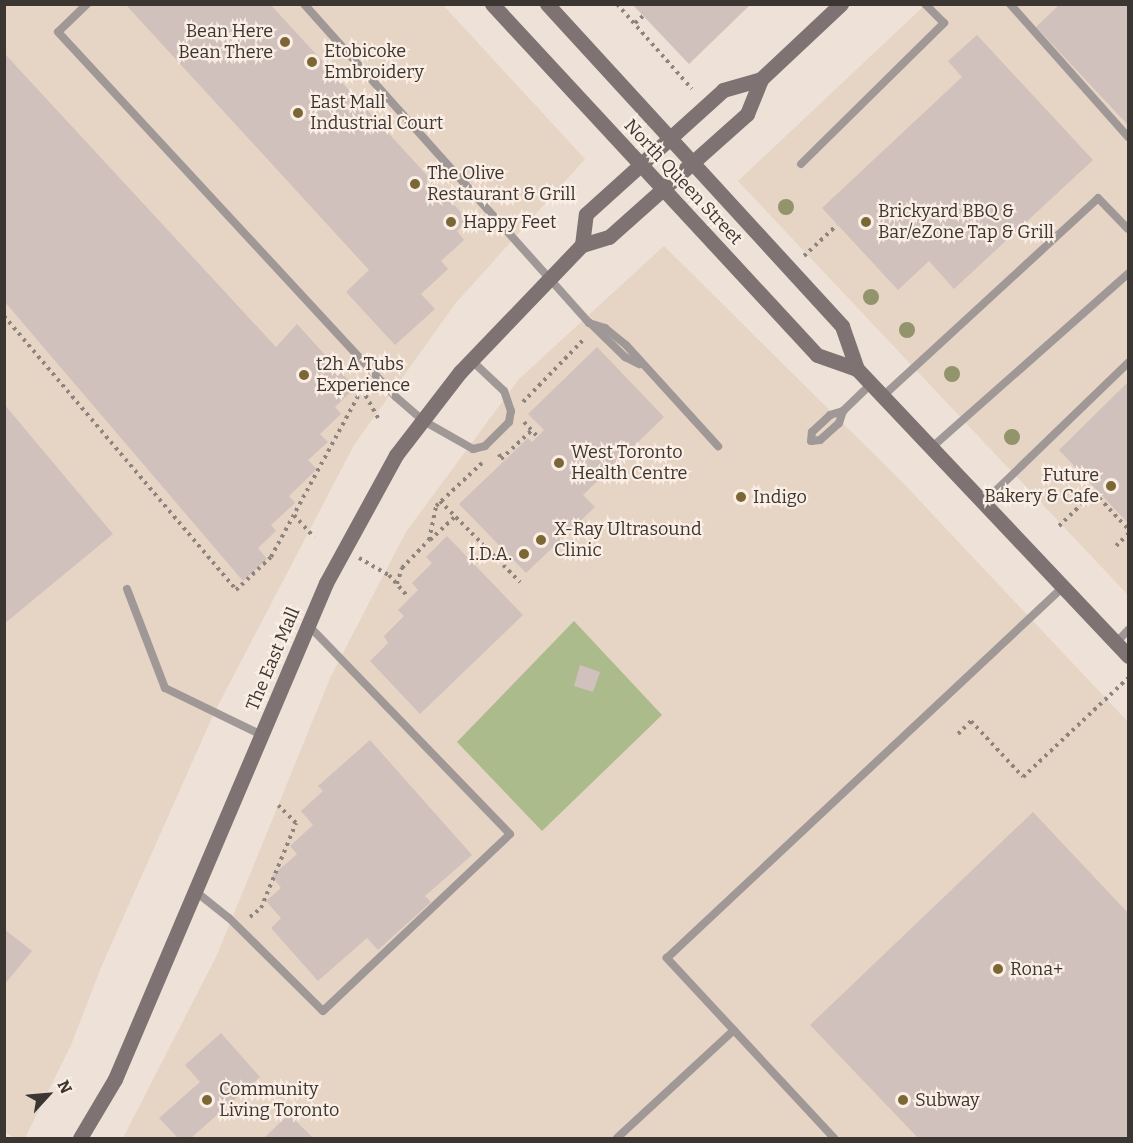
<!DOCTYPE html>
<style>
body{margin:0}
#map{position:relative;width:1133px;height:1143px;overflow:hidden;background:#eee1d7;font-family:Bitter,serif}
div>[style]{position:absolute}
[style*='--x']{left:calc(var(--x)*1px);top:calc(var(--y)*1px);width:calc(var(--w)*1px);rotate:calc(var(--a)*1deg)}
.built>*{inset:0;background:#e6d4c5}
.green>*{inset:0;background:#acbb8c}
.building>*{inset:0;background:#d1c1bc}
.path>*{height:4px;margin-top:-2px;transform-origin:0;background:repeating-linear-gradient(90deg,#8c847d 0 3px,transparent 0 7.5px)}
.lane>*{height:8px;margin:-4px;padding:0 4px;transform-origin:4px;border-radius:4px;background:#9f9896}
.secondary>*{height:15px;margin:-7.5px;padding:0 7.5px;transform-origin:7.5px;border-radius:7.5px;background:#7e7372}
.trees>*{width:16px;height:16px;margin:-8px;border-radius:50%;background:#92956b}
.dots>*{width:16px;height:16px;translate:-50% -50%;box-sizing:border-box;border:3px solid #fbeee4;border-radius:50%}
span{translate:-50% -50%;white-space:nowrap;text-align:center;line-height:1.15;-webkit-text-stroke:4.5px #fbeee4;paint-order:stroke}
.poi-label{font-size:18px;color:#3b3632}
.right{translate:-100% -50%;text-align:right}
.left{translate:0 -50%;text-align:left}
.street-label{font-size:18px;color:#3b3632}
.frame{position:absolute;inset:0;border:6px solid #3b3632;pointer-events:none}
.north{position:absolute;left:18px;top:1065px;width:60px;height:60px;-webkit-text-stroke:4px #fbeee4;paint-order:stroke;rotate:64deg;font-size:16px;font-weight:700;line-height:24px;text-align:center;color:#3b3632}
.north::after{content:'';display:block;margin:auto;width:21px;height:27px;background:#3b3632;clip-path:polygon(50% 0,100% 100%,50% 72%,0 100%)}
</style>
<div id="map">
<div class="built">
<div style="clip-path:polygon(4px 5px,443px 5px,585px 159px,455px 304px,354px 445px,214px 713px,102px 965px,71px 1045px,25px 1138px,14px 1138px,4px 1131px)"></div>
<div style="clip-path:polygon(925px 5px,1128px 5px,1128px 595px,738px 181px)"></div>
<div style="clip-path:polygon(664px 246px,903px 483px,1128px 722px,1128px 1138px,123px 1138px,217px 955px,331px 676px,406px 532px,519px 379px)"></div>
</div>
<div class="green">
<div style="clip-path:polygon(574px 621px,662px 715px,542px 831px,457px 742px)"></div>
</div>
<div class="building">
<div style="clip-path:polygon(270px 4px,468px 220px,457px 231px,464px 240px,441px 261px,448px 269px,421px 294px,435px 309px,395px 345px,346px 292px,369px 270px,127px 6px)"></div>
<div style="clip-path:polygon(632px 4px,751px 4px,689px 64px)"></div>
<div style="clip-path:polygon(1060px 4px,1128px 4px,1128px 125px,1036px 27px)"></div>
<div style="clip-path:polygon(977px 35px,1093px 160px,954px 289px,929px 261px,898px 290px,822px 208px,962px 77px,948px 61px)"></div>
<div style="clip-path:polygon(4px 53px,276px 347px,297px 324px,355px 388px,335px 407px,341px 414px,320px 434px,328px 442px,308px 460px,317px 469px,289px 496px,295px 503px,271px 525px,276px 531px,258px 548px,267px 559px,243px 581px,4px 301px)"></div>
<div style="clip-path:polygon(597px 347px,664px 417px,583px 495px,595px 507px,526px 573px,459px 504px,528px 438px,532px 442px,544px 430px,528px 414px)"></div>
<div style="clip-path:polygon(1128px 382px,1128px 523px,1059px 450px)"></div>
<div style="clip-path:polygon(4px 404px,113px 534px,4px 624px)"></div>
<div style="clip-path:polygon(447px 536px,523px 615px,420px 714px,370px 661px,388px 643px,384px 636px,404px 616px,398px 610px,418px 590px,412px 583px,432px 563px,426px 557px)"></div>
<div style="clip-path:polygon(580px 665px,600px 672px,593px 692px,574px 686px)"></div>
<div style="clip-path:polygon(370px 740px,472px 855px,425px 896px,431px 902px,378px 950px,367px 938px,318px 981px,271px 928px,281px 918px,266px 901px,281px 888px,272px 876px,297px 854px,290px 846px,313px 825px,301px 811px,323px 791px,318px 786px)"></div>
<div style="clip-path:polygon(1033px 812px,1128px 913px,1128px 1138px,918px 1138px,810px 1025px)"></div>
<div style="clip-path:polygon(4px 929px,32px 951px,4px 985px)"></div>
<div style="clip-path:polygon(221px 1033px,260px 1077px,191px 1138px,178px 1138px,159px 1118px,200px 1082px,185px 1065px)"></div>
<div style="clip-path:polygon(289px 1114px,313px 1138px,264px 1138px)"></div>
</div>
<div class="path">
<div style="--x:617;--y:4;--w:113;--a:48.6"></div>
<div style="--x:635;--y:23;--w:11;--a:-41"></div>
<div style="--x:804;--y:256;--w:45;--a:-43.2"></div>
<div style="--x:4;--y:316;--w:359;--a:49.7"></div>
<div style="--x:236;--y:590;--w:48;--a:-43.3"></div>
<div style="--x:271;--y:557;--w:191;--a:-61.6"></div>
<div style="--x:362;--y:389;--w:37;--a:61"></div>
<div style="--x:523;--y:402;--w:89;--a:-45.9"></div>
<div style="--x:524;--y:422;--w:21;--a:47"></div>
<div style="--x:499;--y:454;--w:5;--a:68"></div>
<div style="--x:501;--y:459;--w:42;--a:-43.1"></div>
<div style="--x:1089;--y:487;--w:57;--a:47.1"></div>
<div style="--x:440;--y:501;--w:114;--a:45.4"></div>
<div style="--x:294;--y:515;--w:30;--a:48"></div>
<div style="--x:1059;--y:526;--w:37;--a:-44"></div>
<div style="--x:1086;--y:500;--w:13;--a:-77"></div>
<div style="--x:430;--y:540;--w:34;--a:-43"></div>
<div style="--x:1116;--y:546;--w:17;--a:-45"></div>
<div style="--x:359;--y:558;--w:34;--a:30"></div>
<div style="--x:389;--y:575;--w:30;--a:49"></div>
<div style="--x:397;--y:584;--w:17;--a:-73"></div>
<div style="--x:402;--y:568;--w:39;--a:-46"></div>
<div style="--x:429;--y:540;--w:35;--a:-78"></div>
<div style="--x:436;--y:506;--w:63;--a:-43.1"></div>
<div style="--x:958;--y:734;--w:18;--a:-45"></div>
<div style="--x:971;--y:721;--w:76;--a:47.1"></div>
<div style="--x:1023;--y:777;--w:144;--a:-43.3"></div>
<div style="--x:250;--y:917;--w:14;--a:-39"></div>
<div style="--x:261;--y:908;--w:92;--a:-67.6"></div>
<div style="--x:296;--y:823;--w:25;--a:-135"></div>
</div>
<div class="lane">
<div style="--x:87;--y:4;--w:40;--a:136"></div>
<div style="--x:58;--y:32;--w:497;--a:47.2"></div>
<div style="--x:396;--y:397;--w:35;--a:41"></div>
<div style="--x:422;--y:420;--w:59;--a:29.6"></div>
<div style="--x:473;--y:449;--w:12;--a:-14"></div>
<div style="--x:485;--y:446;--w:34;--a:-45"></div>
<div style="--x:509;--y:422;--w:11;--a:-80"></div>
<div style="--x:511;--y:411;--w:21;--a:-109"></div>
<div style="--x:504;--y:391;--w:45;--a:-136.8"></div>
<div style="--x:304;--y:4;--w:428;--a:48.2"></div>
<div style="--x:589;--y:323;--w:17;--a:17"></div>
<div style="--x:605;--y:328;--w:27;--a:39"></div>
<div style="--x:626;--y:345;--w:137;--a:47.7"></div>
<div style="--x:1010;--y:4;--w:178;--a:48.4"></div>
<div style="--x:801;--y:164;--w:201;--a:-44.6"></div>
<div style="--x:944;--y:23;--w:27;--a:-135"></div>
<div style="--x:590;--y:323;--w:49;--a:44.2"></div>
<div style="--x:625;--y:357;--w:16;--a:27"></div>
<div style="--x:883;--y:396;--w:292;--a:-42.6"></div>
<div style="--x:1098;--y:198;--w:43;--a:45.9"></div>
<div style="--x:843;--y:411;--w:13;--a:108"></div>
<div style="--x:839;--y:423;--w:25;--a:138"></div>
<div style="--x:820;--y:440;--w:9;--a:174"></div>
<div style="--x:811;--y:441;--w:9;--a:-84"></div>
<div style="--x:812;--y:432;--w:25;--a:-43"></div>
<div style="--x:830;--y:415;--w:14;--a:-17"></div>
<div style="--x:843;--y:411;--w:39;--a:-44"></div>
<div style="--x:931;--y:448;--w:263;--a:-41.5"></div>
<div style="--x:983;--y:503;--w:202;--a:-44"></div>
<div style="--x:127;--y:589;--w:106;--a:69"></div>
<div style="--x:165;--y:688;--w:108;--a:25.9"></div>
<div style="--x:1116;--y:643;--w:18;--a:-47"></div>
<div style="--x:195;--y:891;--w:43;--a:38.5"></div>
<div style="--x:229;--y:918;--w:132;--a:44.7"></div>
<div style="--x:323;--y:1011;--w:257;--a:-43.4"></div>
<div style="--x:510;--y:834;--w:291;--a:-134"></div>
<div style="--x:617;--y:1138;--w:159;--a:-42.7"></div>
<div style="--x:834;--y:1138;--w:246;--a:-132.9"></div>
<div style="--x:667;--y:958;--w:543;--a:-43.13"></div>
</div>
<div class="secondary">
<div style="--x:492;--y:4;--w:478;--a:47.2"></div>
<div style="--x:817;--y:355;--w:42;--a:19.3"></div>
<div style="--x:547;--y:4;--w:437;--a:47.5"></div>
<div style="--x:842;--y:326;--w:46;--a:70.8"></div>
<div style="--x:857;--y:369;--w:395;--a:46.6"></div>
<div style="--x:582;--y:245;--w:31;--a:-83"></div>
<div style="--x:586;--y:214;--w:185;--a:-42.1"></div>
<div style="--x:723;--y:90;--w:40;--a:-16"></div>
<div style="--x:80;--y:1138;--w:69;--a:-59.3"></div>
<div style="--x:115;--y:1079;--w:539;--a:-66.95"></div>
<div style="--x:326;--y:583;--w:146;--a:-61.3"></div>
<div style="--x:396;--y:455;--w:105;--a:-52.4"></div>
<div style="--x:460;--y:372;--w:176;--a:-46.2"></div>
<div style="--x:582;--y:245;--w:28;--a:-17"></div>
<div style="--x:609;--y:237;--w:185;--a:-41.7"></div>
<div style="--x:747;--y:114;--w:38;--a:-68"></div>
<div style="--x:761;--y:79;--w:110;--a:-43.2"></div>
</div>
<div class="trees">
<div style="left:786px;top:207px"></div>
<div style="left:871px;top:297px"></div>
<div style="left:907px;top:330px"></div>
<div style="left:952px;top:374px"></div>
<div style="left:1012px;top:437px"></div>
</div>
<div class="dots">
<div style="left:285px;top:42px;background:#7b6736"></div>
<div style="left:312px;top:62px;background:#7b6736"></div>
<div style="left:298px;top:113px;background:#7b6736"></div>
<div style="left:415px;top:184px;background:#7b6736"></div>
<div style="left:451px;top:222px;background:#7b6736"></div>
<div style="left:866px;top:222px;background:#7b6736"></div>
<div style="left:304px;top:375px;background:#7b6736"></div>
<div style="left:559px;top:463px;background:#7b6736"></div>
<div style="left:1111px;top:486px;background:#7b6736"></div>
<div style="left:741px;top:497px;background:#7b6736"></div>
<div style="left:541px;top:540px;background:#7b6736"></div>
<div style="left:524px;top:554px;background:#7b6736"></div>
<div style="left:998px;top:969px;background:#7b6736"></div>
<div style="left:207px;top:1100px;background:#7b6736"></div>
<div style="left:903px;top:1100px;background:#7b6736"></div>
</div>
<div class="poi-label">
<span class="right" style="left:273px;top:42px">Bean Here<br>Bean There</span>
<span class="left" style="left:324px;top:62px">Etobicoke<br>Embroidery</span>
<span class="left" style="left:310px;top:113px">East Mall<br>Industrial Court</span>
<span class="left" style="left:427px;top:184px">The Olive<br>Restaurant &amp; Grill</span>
<span class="left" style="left:878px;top:222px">Brickyard BBQ &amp;<br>Bar/eZone Tap &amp; Grill</span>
<span class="left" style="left:463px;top:222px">Happy Feet</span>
<span class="left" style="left:316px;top:375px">t2h A Tubs<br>Experience</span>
<span class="left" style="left:571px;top:463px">West Toronto<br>Health Centre</span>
<span class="right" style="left:1099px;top:486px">Future<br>Bakery &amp; Cafe</span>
<span class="left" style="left:753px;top:497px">Indigo</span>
<span class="left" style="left:554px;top:540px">X-Ray Ultrasound<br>Clinic</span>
<span class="right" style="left:512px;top:554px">I.D.A.</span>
<span class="left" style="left:1010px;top:969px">Rona+</span>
<span class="left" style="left:219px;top:1100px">Community<br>Living Toronto</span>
<span class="left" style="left:915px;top:1100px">Subway</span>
</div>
<div class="street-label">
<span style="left:683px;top:182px;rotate:47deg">North Queen Street</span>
<span style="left:273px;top:659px;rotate:-67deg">The East Mall</span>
</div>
<div class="frame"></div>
<div class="north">N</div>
</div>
